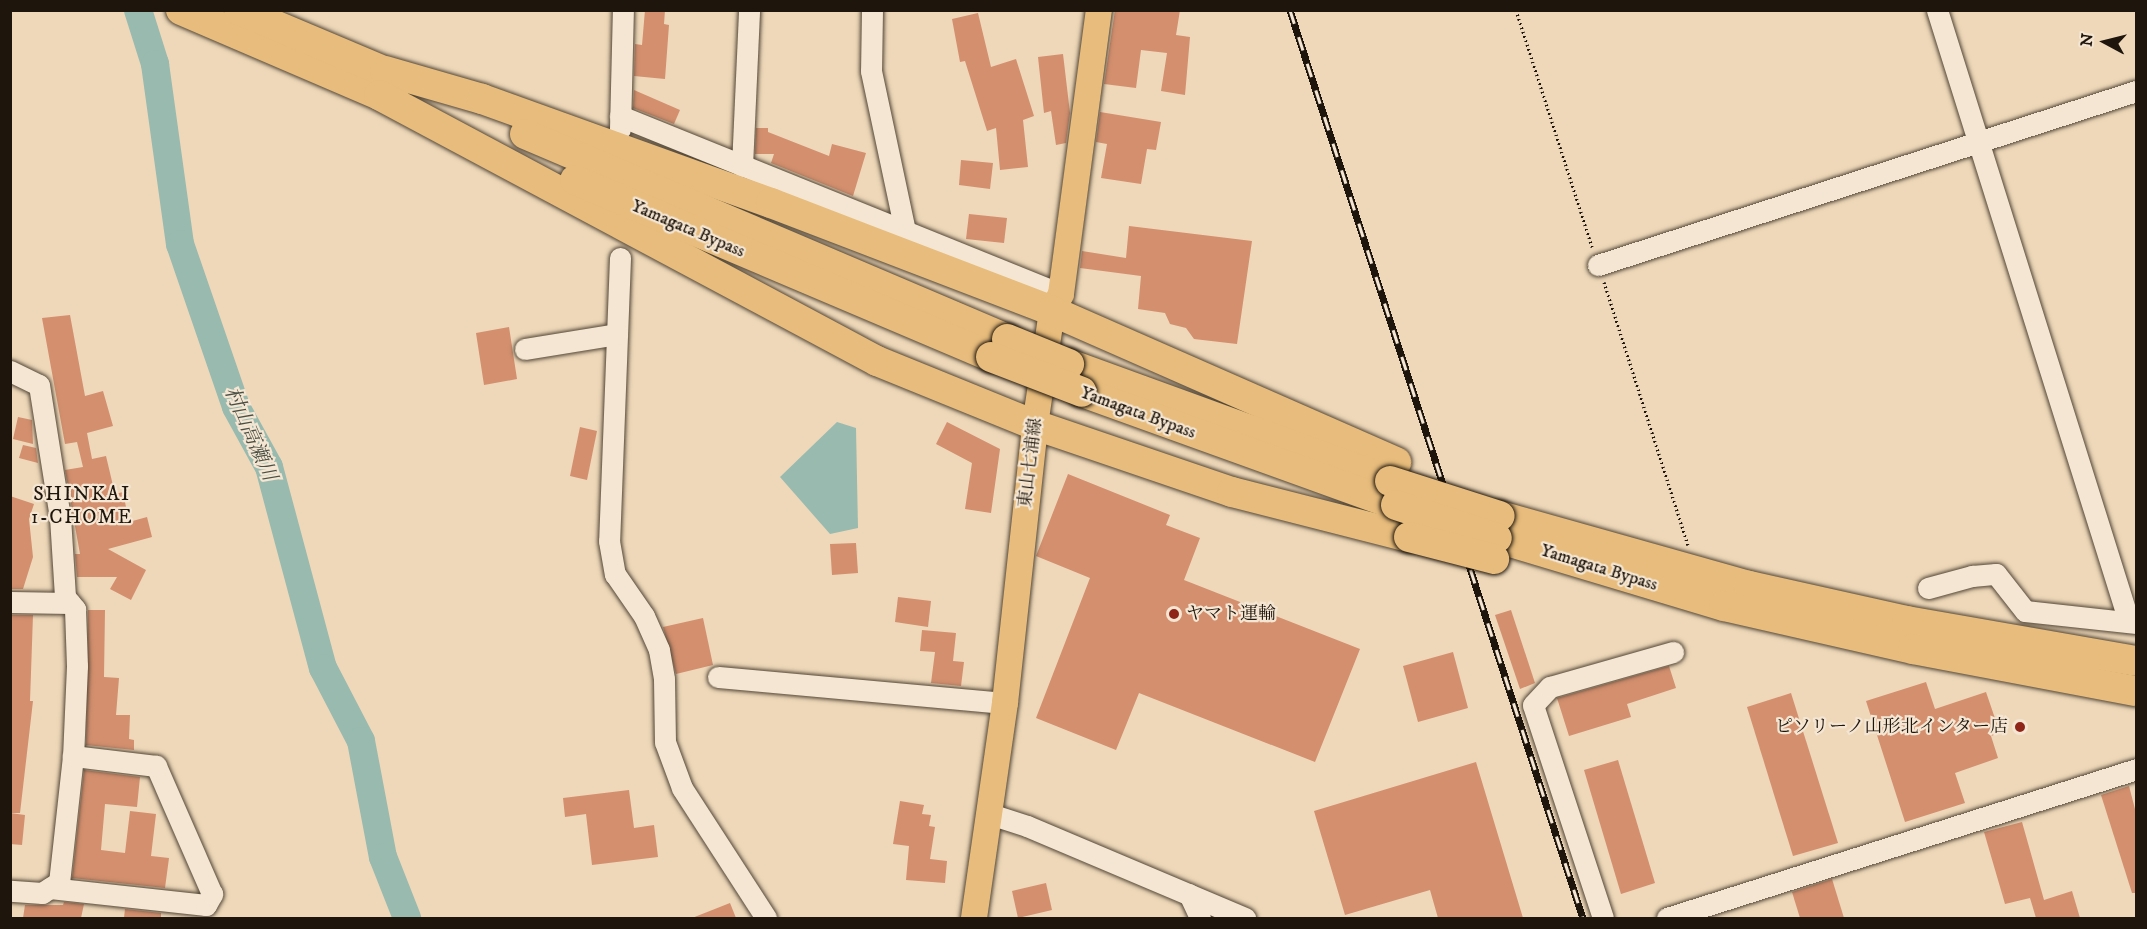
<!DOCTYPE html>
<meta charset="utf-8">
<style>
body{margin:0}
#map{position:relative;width:2147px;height:929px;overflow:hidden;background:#eed8b9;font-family:"IM FELL DW Pica","Noto Serif JP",serif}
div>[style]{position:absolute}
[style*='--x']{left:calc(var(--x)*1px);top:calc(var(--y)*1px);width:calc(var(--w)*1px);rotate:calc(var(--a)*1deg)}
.water>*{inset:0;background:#99baae}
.river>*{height:28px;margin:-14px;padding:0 14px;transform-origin:14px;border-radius:14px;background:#99baae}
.building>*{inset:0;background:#d38f6e}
.path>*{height:3px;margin-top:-1.5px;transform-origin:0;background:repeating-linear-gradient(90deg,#1e150c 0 1.5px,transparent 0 4.5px)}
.roads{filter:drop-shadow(0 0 2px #524637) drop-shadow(0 0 2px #524637)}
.minor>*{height:21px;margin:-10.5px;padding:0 10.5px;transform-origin:10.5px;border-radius:10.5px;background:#f4e6d2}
.major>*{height:26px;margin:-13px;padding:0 13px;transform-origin:13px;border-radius:13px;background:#e7bc7c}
.highway>*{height:30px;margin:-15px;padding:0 15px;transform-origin:15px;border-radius:15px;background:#e7bc7c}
.rail>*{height:7px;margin-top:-3.5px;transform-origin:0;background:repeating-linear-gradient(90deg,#f4e6d2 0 14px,#1e150c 0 28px);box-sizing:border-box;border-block:2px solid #1e150c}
.bridges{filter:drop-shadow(0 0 2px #1e150c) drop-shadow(0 0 2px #1e150c)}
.highway-bridge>*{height:30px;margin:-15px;padding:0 15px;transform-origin:15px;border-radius:15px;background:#e7bc7c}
.dots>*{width:16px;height:16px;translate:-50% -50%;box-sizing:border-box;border:3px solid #f4e6d2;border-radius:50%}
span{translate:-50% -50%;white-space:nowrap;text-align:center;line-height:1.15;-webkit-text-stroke:4.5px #f4e6d2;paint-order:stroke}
.street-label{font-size:18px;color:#1e150c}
.poi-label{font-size:18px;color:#1e150c}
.left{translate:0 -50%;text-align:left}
.right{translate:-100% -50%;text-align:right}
.water-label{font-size:20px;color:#494f45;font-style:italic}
.neighbourhood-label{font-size:20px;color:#1e150c;letter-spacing:1.5px}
.frame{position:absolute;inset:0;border:12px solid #1e150c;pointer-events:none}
.north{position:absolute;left:2075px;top:12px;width:60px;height:60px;-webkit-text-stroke:4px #f4e6d2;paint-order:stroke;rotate:277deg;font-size:16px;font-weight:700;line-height:24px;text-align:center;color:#1e150c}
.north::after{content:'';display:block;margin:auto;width:21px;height:27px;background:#1e150c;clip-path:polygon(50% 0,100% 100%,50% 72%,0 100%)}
</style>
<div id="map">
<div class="water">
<div style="clip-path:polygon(837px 422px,856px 428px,858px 528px,830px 534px,780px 477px)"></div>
</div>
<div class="river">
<div style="--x:138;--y:10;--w:57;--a:72.5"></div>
<div style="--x:155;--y:64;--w:182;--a:82.1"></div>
<div style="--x:180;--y:244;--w:172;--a:71"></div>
<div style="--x:236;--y:407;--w:68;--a:61.2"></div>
<div style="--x:269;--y:467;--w:208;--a:75"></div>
<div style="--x:323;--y:668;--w:82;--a:62.5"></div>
<div style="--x:361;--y:741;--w:118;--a:79.3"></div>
<div style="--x:383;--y:857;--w:66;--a:68.5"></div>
</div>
<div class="building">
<div style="clip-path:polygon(645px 10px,665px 10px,664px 24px,669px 25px,665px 79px,634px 76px,635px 44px,642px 45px)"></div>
<div style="clip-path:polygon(1115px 10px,1180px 10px,1176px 35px,1190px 37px,1185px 95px,1161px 91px,1167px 53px,1141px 50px,1136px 88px,1104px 84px)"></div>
<div style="clip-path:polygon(978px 13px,991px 67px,1016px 59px,1034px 116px,1023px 120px,1028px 167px,1000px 170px,996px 128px,987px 131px,965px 61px,960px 62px,952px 19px)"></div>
<div style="clip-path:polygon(1063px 54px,1070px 113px,1066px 143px,1056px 145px,1051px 111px,1044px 113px,1038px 57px)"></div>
<div style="clip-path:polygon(634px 90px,680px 110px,674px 124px,633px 108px)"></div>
<div style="clip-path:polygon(1100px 112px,1161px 122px,1156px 150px,1147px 149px,1141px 184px,1101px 178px,1107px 144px,1096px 142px)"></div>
<div style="clip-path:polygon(756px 128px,768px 128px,768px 132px,829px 156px,832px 144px,866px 153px,853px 196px,771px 163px,774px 154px,755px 154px)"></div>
<div style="clip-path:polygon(961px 160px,993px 163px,990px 189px,959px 185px)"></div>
<div style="clip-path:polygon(969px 214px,1007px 218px,1004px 243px,966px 239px)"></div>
<div style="clip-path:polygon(1129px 226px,1252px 241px,1237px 344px,1194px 339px,1186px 328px,1170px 324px,1165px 313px,1138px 309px,1141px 276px,1080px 268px,1082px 251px,1126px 258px)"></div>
<div style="clip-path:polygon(70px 315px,85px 396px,103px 391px,113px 426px,87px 433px,92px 459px,106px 456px,115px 494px,123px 492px,129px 522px,147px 517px,152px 537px,108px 549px,146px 570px,131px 600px,110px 589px,117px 577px,77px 577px,75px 554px,80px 554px,65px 470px,83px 467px,77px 442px,65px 444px,42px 318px)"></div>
<div style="clip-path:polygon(509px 327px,517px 379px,484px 385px,476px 333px)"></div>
<div style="clip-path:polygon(18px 417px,32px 420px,33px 444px,13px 439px)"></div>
<div style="clip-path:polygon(947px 422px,1000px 449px,991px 513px,965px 509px,972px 463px,936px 444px)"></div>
<div style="clip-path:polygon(580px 427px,597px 431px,587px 480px,570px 476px)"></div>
<div style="clip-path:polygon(23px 445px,36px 448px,38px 463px,19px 458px)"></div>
<div style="clip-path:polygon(1068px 474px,1170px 515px,1166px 525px,1200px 538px,1184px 580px,1360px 649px,1315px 762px,1139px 693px,1116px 750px,1036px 718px,1090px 578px,1036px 556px)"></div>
<div style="clip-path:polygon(10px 496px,34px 504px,29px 519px,33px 557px,23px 589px,10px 589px)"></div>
<div style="clip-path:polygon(856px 543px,858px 573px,832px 575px,830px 544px)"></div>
<div style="clip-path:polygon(898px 597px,931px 601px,928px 627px,895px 622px)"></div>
<div style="clip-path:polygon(88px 610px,105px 610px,104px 677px,119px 678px,116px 715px,130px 715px,129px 739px,134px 740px,134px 750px,86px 745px)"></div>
<div style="clip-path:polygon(1511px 610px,1535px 683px,1520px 689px,1495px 615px)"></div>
<div style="clip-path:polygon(10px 615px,33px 615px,30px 701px,33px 701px,20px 813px,10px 813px)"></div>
<div style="clip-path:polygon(703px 618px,713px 665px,676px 674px,663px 627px)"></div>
<div style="clip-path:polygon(922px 630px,956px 633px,953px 661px,964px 662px,961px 686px,931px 683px,935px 652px,920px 651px)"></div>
<div style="clip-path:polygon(1453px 652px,1468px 708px,1418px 722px,1403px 666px)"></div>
<div style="clip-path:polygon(1669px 666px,1676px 688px,1627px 704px,1631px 717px,1569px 736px,1557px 698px)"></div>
<div style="clip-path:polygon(1926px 682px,1935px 709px,1986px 692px,2000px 733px,1991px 736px,1998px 758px,1955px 773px,1965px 803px,1905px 822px,1866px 701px)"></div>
<div style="clip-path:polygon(1791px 693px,1838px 843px,1793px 856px,1747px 707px)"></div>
<div style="clip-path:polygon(1618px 760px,1655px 883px,1621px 894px,1584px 770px)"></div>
<div style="clip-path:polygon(1476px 762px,1523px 918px,1438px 918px,1430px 890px,1345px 915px,1314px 811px)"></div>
<div style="clip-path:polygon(84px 770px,140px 777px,137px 807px,105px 804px,101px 850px,125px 853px,130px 811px,156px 814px,151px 856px,169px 858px,165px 888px,72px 878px)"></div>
<div style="clip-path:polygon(2129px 786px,2136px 813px,2136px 893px,2132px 893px,2101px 795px)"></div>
<div style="clip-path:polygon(629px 790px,634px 828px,654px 825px,658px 857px,592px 865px,586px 814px,565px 817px,563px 798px)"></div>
<div style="clip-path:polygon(900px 801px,924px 805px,922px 814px,931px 815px,929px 826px,935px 827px,930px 859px,947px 861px,945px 883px,906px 880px,909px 846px,893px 844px)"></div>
<div style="clip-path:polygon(10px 813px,25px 815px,22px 845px,10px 844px)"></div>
<div style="clip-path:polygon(2022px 822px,2044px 900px,2072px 891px,2080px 918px,2036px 918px,2030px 898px,2005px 904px,1984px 832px)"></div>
<div style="clip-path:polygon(1832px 879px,1844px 918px,1800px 918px,1792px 892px)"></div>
<div style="clip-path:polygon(1046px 883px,1052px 910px,1018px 918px,1012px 891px)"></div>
<div style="clip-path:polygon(64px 902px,84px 904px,81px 918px,23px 918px,25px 905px,63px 905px)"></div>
<div style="clip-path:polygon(730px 903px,736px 918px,692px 918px)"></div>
<div style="clip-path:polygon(125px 909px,161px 913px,161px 918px,124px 918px)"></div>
</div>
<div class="path">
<div style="--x:1516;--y:10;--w:249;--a:72.2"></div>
<div style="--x:1604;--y:282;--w:276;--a:72.3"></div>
</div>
<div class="roads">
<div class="minor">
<div style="--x:872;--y:10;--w:61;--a:90.9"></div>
<div style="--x:871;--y:71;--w:164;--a:78"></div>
<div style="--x:1937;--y:10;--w:641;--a:72.58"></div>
<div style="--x:620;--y:116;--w:476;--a:22"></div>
<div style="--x:620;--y:129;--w:119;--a:-88.6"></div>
<div style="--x:742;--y:166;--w:156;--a:-87.4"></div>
<div style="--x:620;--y:258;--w:283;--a:92.2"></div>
<div style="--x:609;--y:541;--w:34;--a:80"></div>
<div style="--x:615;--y:574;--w:51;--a:55.4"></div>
<div style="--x:644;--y:616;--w:37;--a:66"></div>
<div style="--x:659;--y:650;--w:29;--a:80"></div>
<div style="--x:664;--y:679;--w:63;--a:89.1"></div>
<div style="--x:665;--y:742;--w:49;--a:69.7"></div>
<div style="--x:682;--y:788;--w:155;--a:57.1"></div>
<div style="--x:1598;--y:265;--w:565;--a:-17.92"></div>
<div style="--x:525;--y:349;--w:93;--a:-9.3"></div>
<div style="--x:10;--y:371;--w:32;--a:26"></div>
<div style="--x:39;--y:385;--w:134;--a:81"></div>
<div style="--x:60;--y:517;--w:80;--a:86.4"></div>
<div style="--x:65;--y:597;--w:16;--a:50"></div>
<div style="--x:75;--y:609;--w:57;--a:88"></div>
<div style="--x:77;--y:666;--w:90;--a:92.5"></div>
<div style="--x:73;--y:756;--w:127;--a:96.3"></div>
<div style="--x:59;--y:882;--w:20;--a:147"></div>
<div style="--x:42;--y:893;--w:32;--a:-176"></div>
<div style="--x:1928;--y:588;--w:46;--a:-15.3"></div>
<div style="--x:1972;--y:576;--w:24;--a:-5"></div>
<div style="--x:1996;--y:574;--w:47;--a:51.9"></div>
<div style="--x:2025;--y:611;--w:112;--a:6.2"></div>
<div style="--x:10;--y:602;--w:60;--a:1"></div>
<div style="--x:718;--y:677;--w:288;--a:5.2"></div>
<div style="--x:990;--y:814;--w:39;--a:18"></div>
<div style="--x:1027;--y:826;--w:237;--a:22.9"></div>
<div style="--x:50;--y:888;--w:157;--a:6.2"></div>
<div style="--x:206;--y:905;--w:13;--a:-61"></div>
<div style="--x:212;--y:894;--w:140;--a:-113.6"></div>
<div style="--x:156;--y:766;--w:84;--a:-173.1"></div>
<div style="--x:1189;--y:894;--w:26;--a:65"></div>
<div style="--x:1603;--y:918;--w:224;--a:-108.2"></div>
<div style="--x:1533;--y:705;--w:25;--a:-47"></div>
<div style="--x:1550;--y:687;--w:128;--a:-15.9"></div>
<div style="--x:1667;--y:918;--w:492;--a:-17.6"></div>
</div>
<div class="major">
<div style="--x:974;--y:918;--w:217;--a:-81.8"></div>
<div style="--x:1005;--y:703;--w:280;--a:-83.8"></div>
<div style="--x:1035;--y:425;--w:115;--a:-81.5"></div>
<div style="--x:1052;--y:311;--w:19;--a:-62"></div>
<div style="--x:1061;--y:294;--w:287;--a:-82.4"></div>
</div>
<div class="highway">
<div style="--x:181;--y:10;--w:234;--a:23.2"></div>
<div style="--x:239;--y:10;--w:177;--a:22.9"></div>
<div style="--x:385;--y:71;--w:101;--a:16.1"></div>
<div style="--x:482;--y:99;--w:307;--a:19.8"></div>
<div style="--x:771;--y:203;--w:301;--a:21"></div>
<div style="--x:1052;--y:311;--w:376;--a:23.7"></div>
<div style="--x:379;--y:95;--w:565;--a:28.11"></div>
<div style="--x:877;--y:361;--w:170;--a:22.1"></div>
<div style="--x:1035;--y:425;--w:208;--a:18.8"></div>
<div style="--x:1232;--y:492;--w:183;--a:14.3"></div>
<div style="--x:525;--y:134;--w:524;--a:23.04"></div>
<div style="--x:575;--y:180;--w:452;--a:23"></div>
<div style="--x:1069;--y:364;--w:342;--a:20"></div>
<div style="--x:1082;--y:392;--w:334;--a:19.8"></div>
<div style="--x:1500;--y:516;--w:259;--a:15.7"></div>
<div style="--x:1749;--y:586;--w:162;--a:12.5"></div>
<div style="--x:1907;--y:621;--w:232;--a:9.9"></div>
<div style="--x:1497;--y:538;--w:237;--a:16.7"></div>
<div style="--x:1724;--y:606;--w:194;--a:12.8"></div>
<div style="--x:1913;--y:649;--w:227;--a:10.7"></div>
</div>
</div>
<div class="rail">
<div style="--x:1290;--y:10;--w:954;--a:72.12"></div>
</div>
<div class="bridges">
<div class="highway-bridge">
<div style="--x:1007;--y:339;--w:67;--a:22"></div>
<div style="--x:991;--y:357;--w:97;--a:21"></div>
<div style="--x:1390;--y:481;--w:115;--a:17.7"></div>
<div style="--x:1396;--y:505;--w:106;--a:18.1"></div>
<div style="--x:1409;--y:537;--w:88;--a:14.5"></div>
</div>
</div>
<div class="dots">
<div style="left:1174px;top:614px;background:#8f2418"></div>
<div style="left:2020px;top:727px;background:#8f2418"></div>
</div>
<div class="street-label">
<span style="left:688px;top:229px;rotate:23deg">Yamagata Bypass</span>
<span style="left:1138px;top:413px;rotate:20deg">Yamagata Bypass</span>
<span style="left:1031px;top:463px;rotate:-83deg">東山七浦線</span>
<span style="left:1599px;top:568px;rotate:17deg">Yamagata Bypass</span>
</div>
<div class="poi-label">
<span class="left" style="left:1186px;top:614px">ヤマト運輸</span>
<span class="right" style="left:2008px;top:727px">ピソリーノ山形北インター店</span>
</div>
<div class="water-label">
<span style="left:250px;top:434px;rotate:66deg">村山高瀬川</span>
</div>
<div class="neighbourhood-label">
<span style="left:82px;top:506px">SHINKAI<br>1-CHOME</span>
</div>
<div class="frame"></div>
<div class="north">N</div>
</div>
